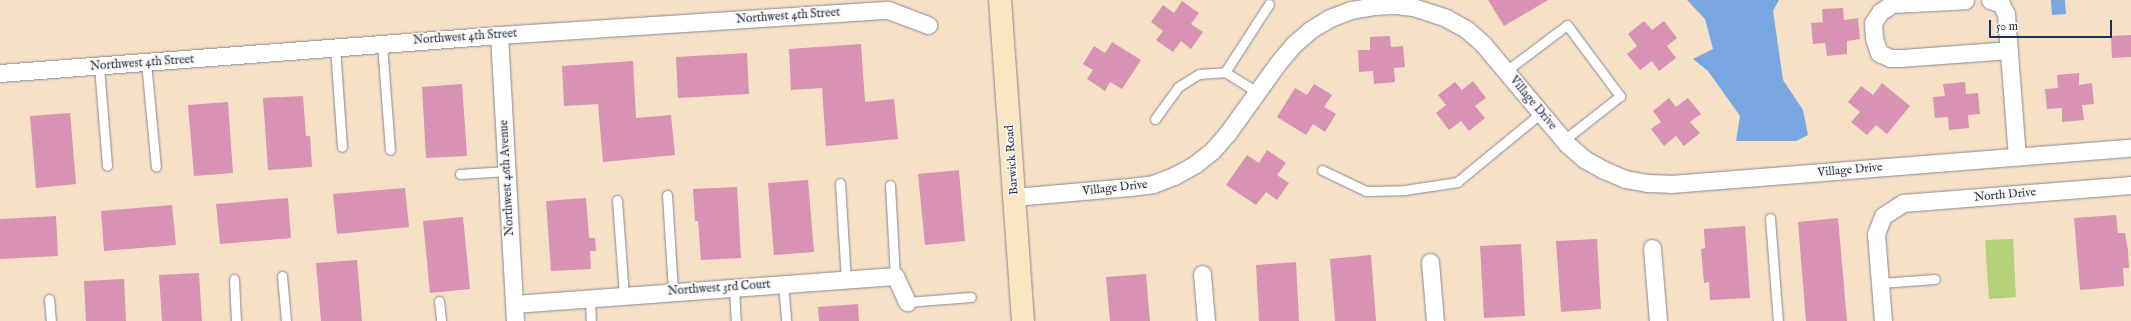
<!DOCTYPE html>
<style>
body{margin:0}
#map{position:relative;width:2131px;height:321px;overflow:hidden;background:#f6e0c6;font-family:"IM FELL English",serif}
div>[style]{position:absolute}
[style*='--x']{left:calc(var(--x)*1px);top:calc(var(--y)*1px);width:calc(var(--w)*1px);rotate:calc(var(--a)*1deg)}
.green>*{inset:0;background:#b4d178}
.water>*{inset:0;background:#79a7e2}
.building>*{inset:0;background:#d892b3}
.roads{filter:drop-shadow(0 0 1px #888892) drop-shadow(0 0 1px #888892)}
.lane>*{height:9px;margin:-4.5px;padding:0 4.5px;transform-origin:4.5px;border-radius:4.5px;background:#fff}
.street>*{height:17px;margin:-8.5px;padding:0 8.5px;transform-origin:8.5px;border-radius:8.5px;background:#fff}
.secondary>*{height:22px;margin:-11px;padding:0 11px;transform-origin:11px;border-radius:11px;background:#f9e7c3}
span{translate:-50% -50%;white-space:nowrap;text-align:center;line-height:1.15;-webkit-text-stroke:3.5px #fbf7ec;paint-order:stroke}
.street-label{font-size:12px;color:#1b2f5e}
.scale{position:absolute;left:1989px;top:20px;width:123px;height:18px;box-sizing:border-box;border:2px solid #1b2f5e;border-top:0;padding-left:5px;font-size:12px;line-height:14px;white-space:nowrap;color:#1b2f5e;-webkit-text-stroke:3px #fbf7ec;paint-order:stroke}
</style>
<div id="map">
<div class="green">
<div style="clip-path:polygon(2013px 239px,2016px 297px,1989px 299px,1985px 240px)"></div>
</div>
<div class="water">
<div style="clip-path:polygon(1687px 0,1779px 0,1773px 11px,1783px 80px,1803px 110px,1808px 135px,1796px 141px,1736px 141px,1740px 116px,1708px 71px,1693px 59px,1713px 49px,1705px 19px)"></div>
<div style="clip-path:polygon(2051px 0,2065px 0,2066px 14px,2052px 15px)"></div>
</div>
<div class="building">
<div style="clip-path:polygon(1488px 0,1548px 0,1504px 26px)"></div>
<div style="clip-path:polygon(1182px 1px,1199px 13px,1191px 24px,1203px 32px,1191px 49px,1181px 41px,1173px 52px,1156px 40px,1163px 31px,1151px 22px,1163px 5px,1174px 13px)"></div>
<div style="clip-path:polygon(1843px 8px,1844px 20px,1858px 18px,1860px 39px,1847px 41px,1847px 54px,1827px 56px,1825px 43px,1813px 44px,1811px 23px,1823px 22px,1822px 9px)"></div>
<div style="clip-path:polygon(1644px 21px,1652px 30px,1664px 21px,1677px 38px,1667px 46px,1676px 58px,1659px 71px,1652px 61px,1640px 70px,1627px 54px,1637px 46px,1628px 34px)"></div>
<div style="clip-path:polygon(2131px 35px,2131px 57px,2112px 58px,2111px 36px)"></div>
<div style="clip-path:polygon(1390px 36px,1391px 47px,1403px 46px,1405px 67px,1394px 68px,1395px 82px,1374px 84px,1373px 71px,1359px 72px,1358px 50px,1370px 50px,1370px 37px)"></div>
<div style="clip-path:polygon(1112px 42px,1141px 60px,1122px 89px,1110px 82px,1105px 91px,1087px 79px,1093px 70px,1083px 64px,1094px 46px,1105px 53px)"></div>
<div style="clip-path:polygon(861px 44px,865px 102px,894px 99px,898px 139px,826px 146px,822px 88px,791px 90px,789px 49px)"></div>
<div style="clip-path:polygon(747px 53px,749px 94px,678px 98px,676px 57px)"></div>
<div style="clip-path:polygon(633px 61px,636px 118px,671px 115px,675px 155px,603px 162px,598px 104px,564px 106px,562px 66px)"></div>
<div style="clip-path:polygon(2079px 73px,2079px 85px,2092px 83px,2094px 104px,2082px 105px,2084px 120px,2062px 122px,2062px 108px,2047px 109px,2045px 89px,2058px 88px,2057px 75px)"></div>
<div style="clip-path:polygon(1473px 81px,1486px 98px,1475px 106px,1485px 118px,1469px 131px,1461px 121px,1449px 130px,1436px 113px,1446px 105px,1438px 95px,1455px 82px,1462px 90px)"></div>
<div style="clip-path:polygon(1965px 82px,1966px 94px,1978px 93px,1980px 114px,1968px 115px,1969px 128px,1949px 130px,1948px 117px,1935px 118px,1933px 97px,1945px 96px,1943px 84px)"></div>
<div style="clip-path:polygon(1882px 83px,1910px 106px,1887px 134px,1876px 125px,1867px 135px,1851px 122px,1860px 112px,1848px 102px,1861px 86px,1873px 95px)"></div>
<div style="clip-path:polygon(462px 84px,467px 156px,426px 158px,422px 87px)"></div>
<div style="clip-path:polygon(1314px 84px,1332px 95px,1324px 107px,1336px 114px,1325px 132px,1313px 124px,1306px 135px,1277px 117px,1295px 88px,1307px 95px)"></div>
<div style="clip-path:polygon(303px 96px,306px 136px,310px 136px,312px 167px,268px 170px,263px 98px)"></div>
<div style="clip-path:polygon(1669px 98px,1676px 107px,1688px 98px,1701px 114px,1690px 122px,1700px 133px,1684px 146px,1676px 136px,1664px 146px,1651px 129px,1661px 122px,1653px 111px)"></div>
<div style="clip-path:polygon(228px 102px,233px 173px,194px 176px,188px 105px)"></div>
<div style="clip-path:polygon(70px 113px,76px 184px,36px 188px,30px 116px)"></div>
<div style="clip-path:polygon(1267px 150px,1286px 163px,1277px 175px,1289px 183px,1277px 200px,1266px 192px,1256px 205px,1226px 185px,1247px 155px,1259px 163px)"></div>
<div style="clip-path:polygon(959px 170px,965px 241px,925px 245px,918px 174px)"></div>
<div style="clip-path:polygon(808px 180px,814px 252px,774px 255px,768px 183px)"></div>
<div style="clip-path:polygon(737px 187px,741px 258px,701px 260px,698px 221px,695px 221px,693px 189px)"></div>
<div style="clip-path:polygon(405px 188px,409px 227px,337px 234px,333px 194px)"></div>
<div style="clip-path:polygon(288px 198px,291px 238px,220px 244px,216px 204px)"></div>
<div style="clip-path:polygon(586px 198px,589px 238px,595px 238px,596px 251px,590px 251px,591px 269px,551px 271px,546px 201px)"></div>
<div style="clip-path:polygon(172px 205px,176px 245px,104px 251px,101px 211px)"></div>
<div style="clip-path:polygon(2116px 215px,2118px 233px,2125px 233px,2128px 250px,2129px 268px,2123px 268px,2124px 286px,2080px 290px,2074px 218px)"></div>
<div style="clip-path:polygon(56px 216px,58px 256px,0 259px,0 219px)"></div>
<div style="clip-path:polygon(463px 217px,470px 289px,430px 293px,423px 221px)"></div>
<div style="clip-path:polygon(1838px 218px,1847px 321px,1806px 321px,1798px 222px)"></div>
<div style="clip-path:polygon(1745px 226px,1750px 298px,1710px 300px,1709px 282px,1704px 283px,1701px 249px,1705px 248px,1704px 229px)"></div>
<div style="clip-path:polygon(1597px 239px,1601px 309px,1561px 312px,1556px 241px)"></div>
<div style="clip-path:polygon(1521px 244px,1525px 316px,1484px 318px,1480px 246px)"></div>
<div style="clip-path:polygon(1371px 255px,1376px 321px,1335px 321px,1330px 259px)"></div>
<div style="clip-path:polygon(357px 260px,362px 321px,321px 321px,316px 263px)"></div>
<div style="clip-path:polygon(1296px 262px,1299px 321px,1259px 321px,1256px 265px)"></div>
<div style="clip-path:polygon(199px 273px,202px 321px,162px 321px,159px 275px)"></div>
<div style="clip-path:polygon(1146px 274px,1150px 321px,1110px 321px,1106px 277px)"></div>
<div style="clip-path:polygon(124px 279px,126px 321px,86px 321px,84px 281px)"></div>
<div style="clip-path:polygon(858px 304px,859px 321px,819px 321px,818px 307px)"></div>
</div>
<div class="roads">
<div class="lane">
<div style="--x:382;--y:44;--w:106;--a:85.7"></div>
<div style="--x:335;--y:47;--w:100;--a:86"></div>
<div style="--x:146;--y:62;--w:105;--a:84.6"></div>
<div style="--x:99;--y:66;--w:100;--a:85.4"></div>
<div style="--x:1506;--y:71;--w:76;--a:-37"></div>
<div style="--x:1567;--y:25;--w:89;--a:53.3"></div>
<div style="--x:1620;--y:96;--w:71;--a:141.8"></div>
<div style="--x:1225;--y:72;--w:81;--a:-57.1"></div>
<div style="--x:1155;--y:119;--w:39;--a:-54"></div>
<div style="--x:1178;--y:87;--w:25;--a:-32"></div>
<div style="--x:1199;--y:74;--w:26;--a:-4"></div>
<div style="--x:1225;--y:72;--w:38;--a:32"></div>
<div style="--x:1322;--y:170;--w:49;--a:25.5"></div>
<div style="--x:1366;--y:191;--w:39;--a:-1"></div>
<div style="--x:1405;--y:190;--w:53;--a:-8.7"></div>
<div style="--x:1457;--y:182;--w:109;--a:-39.4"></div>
<div style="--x:460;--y:174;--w:47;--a:-3.7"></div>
<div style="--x:840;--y:183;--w:97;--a:86.5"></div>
<div style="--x:890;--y:185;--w:91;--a:86.9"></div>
<div style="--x:667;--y:195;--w:96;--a:86.4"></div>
<div style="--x:617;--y:200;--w:95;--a:85.8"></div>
<div style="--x:1770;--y:218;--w:103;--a:85.6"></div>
<div style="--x:282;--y:276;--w:45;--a:84.9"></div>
<div style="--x:234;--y:279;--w:42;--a:87.3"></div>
<div style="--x:1880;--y:283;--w:55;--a:-4.2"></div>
<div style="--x:783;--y:284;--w:37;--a:85"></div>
<div style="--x:734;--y:287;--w:34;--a:87"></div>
<div style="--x:590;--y:298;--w:23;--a:88"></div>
<div style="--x:49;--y:299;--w:22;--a:85"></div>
<div style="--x:439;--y:301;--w:20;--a:84"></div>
<div style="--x:907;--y:302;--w:64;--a:-4.5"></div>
</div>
<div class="street">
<div style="--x:1932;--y:0;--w:2;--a:90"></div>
<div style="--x:1932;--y:2;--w:33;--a:-3"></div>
<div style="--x:1990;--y:0;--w:12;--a:20"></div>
<div style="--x:2001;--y:4;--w:11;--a:63"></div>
<div style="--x:2006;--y:14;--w:143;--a:85.6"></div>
<div style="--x:1932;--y:2;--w:40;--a:177.1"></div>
<div style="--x:1892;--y:4;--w:14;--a:146"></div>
<div style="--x:1880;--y:12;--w:13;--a:122"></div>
<div style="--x:1873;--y:23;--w:15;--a:86"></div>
<div style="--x:1874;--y:38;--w:16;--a:72"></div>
<div style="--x:1879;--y:53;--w:12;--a:24"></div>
<div style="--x:1890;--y:58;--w:11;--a:0"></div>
<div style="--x:1901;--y:58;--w:108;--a:-4.2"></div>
<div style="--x:499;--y:35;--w:286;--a:86.8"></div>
<div style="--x:0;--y:73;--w:500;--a:-4.35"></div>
<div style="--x:499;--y:35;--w:390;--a:-3.7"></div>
<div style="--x:888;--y:10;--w:43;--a:20.6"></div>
<div style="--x:1014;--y:197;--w:116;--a:-4.9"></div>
<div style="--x:1130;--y:187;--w:23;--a:-7"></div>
<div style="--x:1153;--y:184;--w:22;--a:-21"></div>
<div style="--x:1174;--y:176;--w:23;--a:-29"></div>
<div style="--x:1194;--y:165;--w:23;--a:-38"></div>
<div style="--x:1212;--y:151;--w:23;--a:-49"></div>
<div style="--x:1227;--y:134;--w:87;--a:-54.3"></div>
<div style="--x:1278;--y:63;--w:23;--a:-50"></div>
<div style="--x:1293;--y:45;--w:23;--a:-41"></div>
<div style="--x:1310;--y:30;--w:23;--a:-31"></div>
<div style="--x:1330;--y:18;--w:22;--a:-21"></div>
<div style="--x:1351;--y:10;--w:23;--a:-10"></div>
<div style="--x:1374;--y:6;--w:22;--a:-3"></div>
<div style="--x:1396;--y:5;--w:17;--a:7"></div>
<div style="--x:1413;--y:7;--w:35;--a:18"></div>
<div style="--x:1446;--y:18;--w:23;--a:29"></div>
<div style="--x:1466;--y:29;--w:23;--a:41"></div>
<div style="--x:1483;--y:44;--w:131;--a:50"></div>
<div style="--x:1567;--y:144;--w:23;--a:41"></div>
<div style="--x:1584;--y:159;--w:23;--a:29"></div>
<div style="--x:1604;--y:170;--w:23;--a:23"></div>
<div style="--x:1625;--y:179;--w:22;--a:10"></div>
<div style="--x:1647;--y:183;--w:23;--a:2"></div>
<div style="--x:1670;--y:184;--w:462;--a:-4.5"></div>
<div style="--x:1652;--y:248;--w:73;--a:85.3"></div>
<div style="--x:1430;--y:262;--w:59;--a:85.2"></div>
<div style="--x:1202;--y:274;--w:47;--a:85.1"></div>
<div style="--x:514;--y:304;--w:382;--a:-4.2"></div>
<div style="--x:895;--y:276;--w:29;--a:65"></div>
<div style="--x:1883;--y:321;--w:87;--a:-94.6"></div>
<div style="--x:1876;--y:234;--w:19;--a:-69"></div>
<div style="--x:1883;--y:216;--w:24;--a:-33"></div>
<div style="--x:1903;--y:203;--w:229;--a:-4.5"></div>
</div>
<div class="secondary">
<div style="--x:1000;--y:0;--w:322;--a:85.9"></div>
</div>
</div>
<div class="street-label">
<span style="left:788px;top:16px;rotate:-4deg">Northwest 4th Street</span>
<span style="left:465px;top:37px;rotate:-4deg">Northwest 4th Street</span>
<span style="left:142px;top:63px;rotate:-4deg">Northwest 4th Street</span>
<span style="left:1533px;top:103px;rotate:50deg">Village Drive</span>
<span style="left:1012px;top:160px;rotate:-94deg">Barwick Road</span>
<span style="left:1850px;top:170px;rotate:-5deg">Village Drive</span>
<span style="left:507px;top:178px;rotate:-93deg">Northwest 46th Avenue</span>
<span style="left:1115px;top:188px;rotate:-6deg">Village Drive</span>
<span style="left:2005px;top:195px;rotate:-5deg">North Drive</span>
<span style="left:719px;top:288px;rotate:-4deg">Northwest 3rd Court</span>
</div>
<div class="scale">50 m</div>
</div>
